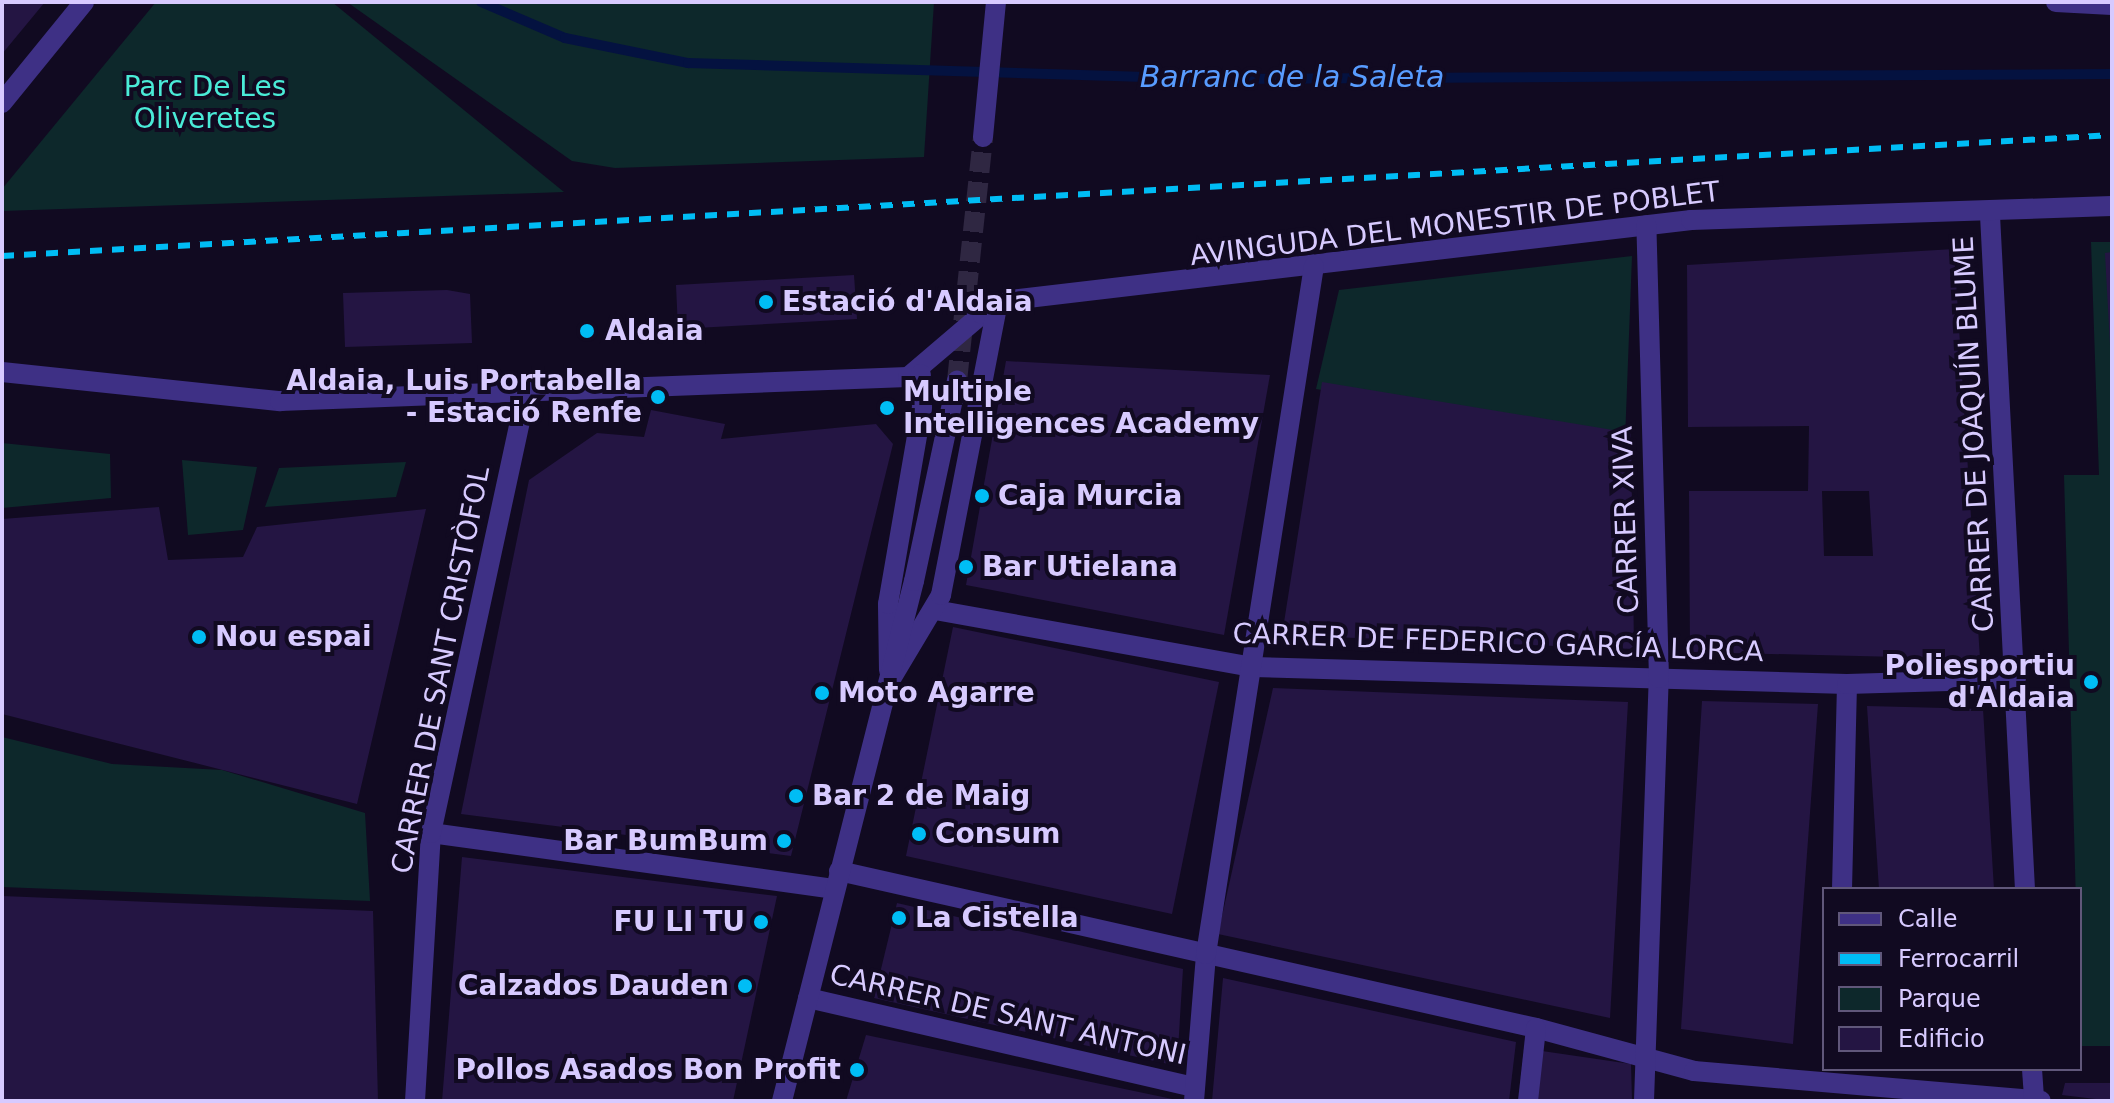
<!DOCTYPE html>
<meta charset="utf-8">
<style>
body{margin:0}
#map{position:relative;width:2114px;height:1103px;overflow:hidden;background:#110a21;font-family:"DejaVu Sans",sans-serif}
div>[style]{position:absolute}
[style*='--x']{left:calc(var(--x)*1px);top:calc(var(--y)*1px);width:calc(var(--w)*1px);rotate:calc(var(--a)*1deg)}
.green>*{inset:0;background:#0d282b}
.stream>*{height:10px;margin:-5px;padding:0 5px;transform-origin:5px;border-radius:5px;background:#041240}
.building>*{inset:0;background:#241543}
.tertiary-tunnel>*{height:20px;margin-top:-10px;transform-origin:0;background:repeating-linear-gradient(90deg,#2f2742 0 20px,transparent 0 30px)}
.pedestrian>*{height:20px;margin:-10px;padding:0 10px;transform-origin:10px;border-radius:10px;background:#3e3085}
.minor>*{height:20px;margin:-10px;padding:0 10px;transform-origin:10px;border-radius:10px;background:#3e3085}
.tertiary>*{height:20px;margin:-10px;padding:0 10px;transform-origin:10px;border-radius:10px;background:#3e3085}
.rail>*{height:6px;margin-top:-3px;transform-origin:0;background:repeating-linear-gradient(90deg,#00bdf5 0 12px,transparent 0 22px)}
.dots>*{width:22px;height:22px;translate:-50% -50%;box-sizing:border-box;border:4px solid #110a21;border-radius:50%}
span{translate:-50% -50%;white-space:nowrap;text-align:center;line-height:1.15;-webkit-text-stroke:8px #110a21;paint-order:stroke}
.park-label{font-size:28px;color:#4aebd7}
.street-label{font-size:28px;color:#d7caff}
.poi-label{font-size:28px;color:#d7caff;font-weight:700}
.left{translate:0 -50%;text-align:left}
.right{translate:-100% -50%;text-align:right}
.water-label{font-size:30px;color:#589cff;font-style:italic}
.frame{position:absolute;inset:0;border:4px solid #d7caff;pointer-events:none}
.legend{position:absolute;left:1822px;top:887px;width:260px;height:184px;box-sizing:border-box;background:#110a21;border:2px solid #60577a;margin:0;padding:10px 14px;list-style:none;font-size:24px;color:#d7caff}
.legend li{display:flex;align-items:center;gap:16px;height:40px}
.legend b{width:40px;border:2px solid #60577a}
</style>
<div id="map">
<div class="green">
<div style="clip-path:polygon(156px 2px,332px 2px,564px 192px,2px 211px,2px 189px)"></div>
<div style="clip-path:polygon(347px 2px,934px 2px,924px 157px,615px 168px,572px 161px)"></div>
<div style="clip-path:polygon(2091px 242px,2112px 242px,2112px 1046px,2080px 1046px,2064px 475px,2099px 475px)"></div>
<div style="clip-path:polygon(1632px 256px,1625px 440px,1316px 389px,1339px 290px)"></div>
<div style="clip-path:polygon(2px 443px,110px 454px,111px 498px,2px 508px)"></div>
<div style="clip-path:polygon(182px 460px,257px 467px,243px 530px,188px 535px)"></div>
<div style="clip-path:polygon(406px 462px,396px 497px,265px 507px,279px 468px)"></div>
<div style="clip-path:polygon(2px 737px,112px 764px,222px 770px,365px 813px,370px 901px,2px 887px)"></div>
</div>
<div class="stream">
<div style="--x:481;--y:2;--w:91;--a:23.2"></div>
<div style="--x:565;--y:38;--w:126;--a:11.5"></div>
<div style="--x:688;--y:63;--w:523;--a:1.75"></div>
<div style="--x:1211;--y:79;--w:901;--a:-0.32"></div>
</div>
<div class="building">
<div style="clip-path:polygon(2px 2px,45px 2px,2px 54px)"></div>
<div style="clip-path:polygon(evenodd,1954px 249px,1980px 659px,1690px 652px,1689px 491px,1808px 491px,1809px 426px,1688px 427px,1687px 265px,1954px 249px,1822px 491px,1869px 491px,1873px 556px,1824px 556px,1822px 491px)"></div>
<div style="clip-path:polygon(2112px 252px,2112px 345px,2110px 345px,2105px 253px)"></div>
<div style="clip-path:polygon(854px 275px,857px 319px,678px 329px,676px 285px)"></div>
<div style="clip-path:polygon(447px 290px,470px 294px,472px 343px,345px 347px,343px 293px)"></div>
<div style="clip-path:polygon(1006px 361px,1270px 375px,1224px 635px,966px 585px)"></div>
<div style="clip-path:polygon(1322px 382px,1631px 433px,1634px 649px,1282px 635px)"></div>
<div style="clip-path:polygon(651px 410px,725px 424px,721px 439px,876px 424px,893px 444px,791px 856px,461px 814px,529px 480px,597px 433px,644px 437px)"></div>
<div style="clip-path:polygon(159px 507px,168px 560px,243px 557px,257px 527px,426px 509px,357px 804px,2px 714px,2px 519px)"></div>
<div style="clip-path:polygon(953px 627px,1219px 682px,1172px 914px,906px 856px)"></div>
<div style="clip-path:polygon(1273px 688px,1628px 702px,1610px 1018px,1218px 934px)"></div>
<div style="clip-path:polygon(1702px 701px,1818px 704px,1793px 1044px,1681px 1029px)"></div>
<div style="clip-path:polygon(1867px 706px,1983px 709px,1994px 889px,1879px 889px)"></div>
<div style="clip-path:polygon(462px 857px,777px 896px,733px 1101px,442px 1101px)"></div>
<div style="clip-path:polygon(2px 896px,373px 911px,378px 1101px,2px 1101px)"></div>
<div style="clip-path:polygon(897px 903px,1183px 969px,1177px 1066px,874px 998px)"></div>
<div style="clip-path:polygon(1223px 978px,1516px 1042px,1509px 1101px,1212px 1101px)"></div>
<div style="clip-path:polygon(866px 1035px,1177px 1100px,1177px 1101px,846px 1101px)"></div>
<div style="clip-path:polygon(1542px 1051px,1631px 1064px,1632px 1101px,1536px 1101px)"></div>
<div style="clip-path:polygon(2065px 1083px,2112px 1083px,2112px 1101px,2062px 1095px)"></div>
</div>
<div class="tertiary-tunnel">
<div style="--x:957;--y:381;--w:245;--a:-83.9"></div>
</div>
<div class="pedestrian">
<div style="--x:1842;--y:889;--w:205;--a:-88.6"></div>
</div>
<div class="minor">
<div style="--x:2056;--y:2;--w:56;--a:3.1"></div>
<div style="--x:2;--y:103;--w:130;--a:-50.9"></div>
<div style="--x:1990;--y:215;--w:675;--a:87.03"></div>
<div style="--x:2;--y:372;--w:280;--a:6"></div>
<div style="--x:280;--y:401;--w:628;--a:-2.19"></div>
<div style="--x:908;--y:377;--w:97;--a:-40.4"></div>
<div style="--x:982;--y:314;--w:32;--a:-26"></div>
<div style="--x:1011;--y:300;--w:685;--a:-6.71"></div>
<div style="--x:1691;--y:220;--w:421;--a:-1.9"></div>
<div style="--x:935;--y:610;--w:323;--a:10.2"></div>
<div style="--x:1253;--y:667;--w:594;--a:1.64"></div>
<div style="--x:1847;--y:684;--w:169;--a:-1.7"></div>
<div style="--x:889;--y:670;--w:66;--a:-90.9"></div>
<div style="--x:888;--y:604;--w:199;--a:-80.2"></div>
<div style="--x:922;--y:408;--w:34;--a:-92"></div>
<div style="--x:891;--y:679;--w:98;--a:-59.2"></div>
<div style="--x:941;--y:595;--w:294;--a:-79"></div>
<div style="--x:431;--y:833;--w:408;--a:7.9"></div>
<div style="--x:839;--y:871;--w:714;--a:12.69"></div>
<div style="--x:1536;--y:1028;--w:164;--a:15.2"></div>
<div style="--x:1694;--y:1071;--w:348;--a:4.9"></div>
<div style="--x:808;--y:998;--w:397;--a:13"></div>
<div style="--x:2032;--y:1069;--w:28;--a:86"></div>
<div style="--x:415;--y:1101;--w:268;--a:-86.6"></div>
<div style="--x:431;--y:833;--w:448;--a:-77.8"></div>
<div style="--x:1194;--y:1101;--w:147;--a:-85.3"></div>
<div style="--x:1206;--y:954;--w:696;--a:-81.08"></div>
<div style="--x:1528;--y:1101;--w:73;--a:-83.7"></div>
<div style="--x:1644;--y:1101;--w:423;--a:-88"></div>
<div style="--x:1659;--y:678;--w:453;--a:-91.6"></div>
</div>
<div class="tertiary">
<div style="--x:983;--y:137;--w:136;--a:-84.5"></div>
<div style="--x:782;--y:1101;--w:536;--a:-75.76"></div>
<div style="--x:914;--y:581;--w:205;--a:-77.9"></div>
</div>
<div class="rail">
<div style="--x:2;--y:256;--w:2113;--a:-3.28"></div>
</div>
<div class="dots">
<div style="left:766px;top:302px;background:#00bdf5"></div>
<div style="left:587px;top:331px;background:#00bdf5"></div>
<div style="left:658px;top:397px;background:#00bdf5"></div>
<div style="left:887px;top:408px;background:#00bdf5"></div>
<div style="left:982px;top:496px;background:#00bdf5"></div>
<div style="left:966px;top:567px;background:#00bdf5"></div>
<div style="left:199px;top:637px;background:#00bdf5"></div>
<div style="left:2091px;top:682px;background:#00bdf5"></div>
<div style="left:822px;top:693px;background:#00bdf5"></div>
<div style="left:796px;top:796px;background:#00bdf5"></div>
<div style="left:919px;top:834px;background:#00bdf5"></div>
<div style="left:784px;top:841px;background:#00bdf5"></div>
<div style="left:899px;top:918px;background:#00bdf5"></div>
<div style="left:761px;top:922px;background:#00bdf5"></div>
<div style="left:745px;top:986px;background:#00bdf5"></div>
<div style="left:857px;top:1070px;background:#00bdf5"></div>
</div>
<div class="park-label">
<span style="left:205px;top:103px">Parc De Les<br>Oliveretes</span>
</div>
<div class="street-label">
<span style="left:1455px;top:224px;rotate:-7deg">AVINGUDA DEL MONESTIR DE POBLET</span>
<span style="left:1974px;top:434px;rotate:-93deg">CARRER DE JOAQUÍN BLUME</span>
<span style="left:1626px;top:520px;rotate:-92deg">CARRER XIVA</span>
<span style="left:1498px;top:643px;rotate:2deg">CARRER DE FEDERICO GARCÍA LORCA</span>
<span style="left:441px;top:670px;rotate:-79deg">CARRER DE SANT CRISTÒFOL</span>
<span style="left:1008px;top:1015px;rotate:13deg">CARRER DE SANT ANTONI</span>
</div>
<div class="poi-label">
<span class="left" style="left:782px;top:302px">Estació d'Aldaia</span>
<span class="left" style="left:605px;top:331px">Aldaia</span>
<span class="right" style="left:642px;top:397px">Aldaia, Luis Portabella<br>- Estació Renfe</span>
<span class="left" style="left:903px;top:408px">Multiple<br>Intelligences Academy</span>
<span class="left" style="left:998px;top:496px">Caja Murcia</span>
<span class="left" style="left:982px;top:567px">Bar Utielana</span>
<span class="left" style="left:215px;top:637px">Nou espai</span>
<span class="right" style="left:2075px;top:682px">Poliesportiu<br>d'Aldaia</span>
<span class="left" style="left:838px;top:693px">Moto Agarre</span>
<span class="left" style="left:812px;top:796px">Bar 2 de Maig</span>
<span class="left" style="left:935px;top:834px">Consum</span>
<span class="right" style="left:768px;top:841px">Bar BumBum</span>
<span class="left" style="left:915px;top:918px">La Cistella</span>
<span class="right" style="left:745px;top:922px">FU LI TU</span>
<span class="right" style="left:729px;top:986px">Calzados Dauden</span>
<span class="right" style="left:841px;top:1070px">Pollos Asados Bon Profit</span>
</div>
<div class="water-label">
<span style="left:1292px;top:77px">Barranc de la Saleta</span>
</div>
<div class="frame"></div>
<ul class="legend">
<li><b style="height:10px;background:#3e3085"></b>Calle</li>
<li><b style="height:10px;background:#00bdf5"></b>Ferrocarril</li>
<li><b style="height:22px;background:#0d282b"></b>Parque</li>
<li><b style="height:22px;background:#241543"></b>Edificio</li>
</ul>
</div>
